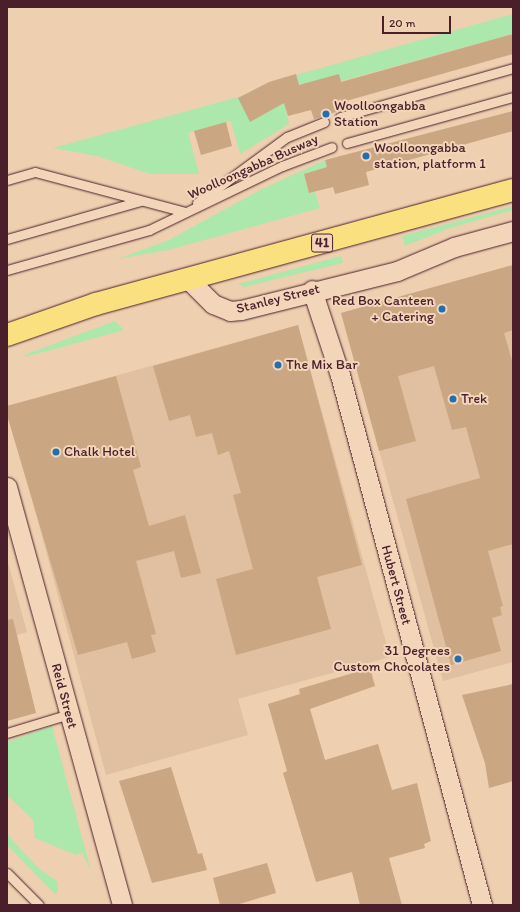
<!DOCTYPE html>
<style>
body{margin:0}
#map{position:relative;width:520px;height:912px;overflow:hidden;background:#eecfaf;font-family:Itim,sans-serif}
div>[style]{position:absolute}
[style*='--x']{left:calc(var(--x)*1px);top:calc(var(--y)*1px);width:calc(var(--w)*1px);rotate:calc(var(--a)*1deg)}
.built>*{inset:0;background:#e0c0a0}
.green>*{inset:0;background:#ace7ac}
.building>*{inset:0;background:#caa683}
.roads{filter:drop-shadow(0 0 1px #4a1f2b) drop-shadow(0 0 1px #4a1f2b)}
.service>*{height:9px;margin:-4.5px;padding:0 4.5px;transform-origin:4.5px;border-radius:4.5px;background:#f3d6ba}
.minor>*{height:19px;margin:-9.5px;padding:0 9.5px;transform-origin:9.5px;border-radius:9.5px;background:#f3d6ba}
.primary>*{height:22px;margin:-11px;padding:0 11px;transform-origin:11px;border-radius:11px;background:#fbe080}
.dots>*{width:11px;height:11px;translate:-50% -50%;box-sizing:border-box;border:2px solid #f3d6ba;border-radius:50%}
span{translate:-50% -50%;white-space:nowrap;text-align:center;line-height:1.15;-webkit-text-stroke:4px #f3d6ba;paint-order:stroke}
.shield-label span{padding:1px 3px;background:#f3d6ba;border:1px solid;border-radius:3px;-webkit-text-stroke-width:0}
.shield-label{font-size:13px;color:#4a1f2b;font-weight:700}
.poi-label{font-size:14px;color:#4a1f2b}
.left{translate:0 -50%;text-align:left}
.right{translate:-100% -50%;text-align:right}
.street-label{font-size:14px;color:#4a1f2b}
.frame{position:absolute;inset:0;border:8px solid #4a1f2b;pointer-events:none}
.scale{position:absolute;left:382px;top:16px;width:69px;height:18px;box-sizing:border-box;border:2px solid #4a1f2b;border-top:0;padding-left:5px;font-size:12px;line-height:14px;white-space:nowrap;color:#4a1f2b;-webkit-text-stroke:3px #f3d6ba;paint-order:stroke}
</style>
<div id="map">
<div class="built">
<div style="clip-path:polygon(513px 265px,513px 662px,443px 681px,341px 313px)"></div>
<div style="clip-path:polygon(298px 325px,390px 657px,238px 699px,248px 735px,106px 775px,7px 406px)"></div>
<div style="clip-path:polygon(7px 559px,27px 632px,7px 638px)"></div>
</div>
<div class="green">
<div style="clip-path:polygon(513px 14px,513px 34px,283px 97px,289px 124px,240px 154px,231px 121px,188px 133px,199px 174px,150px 174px,97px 156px,53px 148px,242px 96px,268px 83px)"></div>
<div style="clip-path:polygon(325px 160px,327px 167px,304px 174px,309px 193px,315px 192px,320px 208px,168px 250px,117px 259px,169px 240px,260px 190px)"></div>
<div style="clip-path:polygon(513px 206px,513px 210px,450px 228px,405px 246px,402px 236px)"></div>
<div style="clip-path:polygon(341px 256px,343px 263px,244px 287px,238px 284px)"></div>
<div style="clip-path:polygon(115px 321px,124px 330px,25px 357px,24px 355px)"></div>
<div style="clip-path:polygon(52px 726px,91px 871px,82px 852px,76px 855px,35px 838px,33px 820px,7px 795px,7px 742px)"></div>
<div style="clip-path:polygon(7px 834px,38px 868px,58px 882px,58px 891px,55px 894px,7px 845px)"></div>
</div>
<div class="building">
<div style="clip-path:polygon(513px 34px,513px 54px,346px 101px,348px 108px,314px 119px,311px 110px,288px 116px,284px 103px,250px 122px,238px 98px,269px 82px,296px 74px,299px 85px,339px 74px,341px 82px)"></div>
<div style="clip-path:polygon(513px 111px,513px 131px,366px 172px,369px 185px,335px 194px,333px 187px,309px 193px,304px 174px,327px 167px,325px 160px)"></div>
<div style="clip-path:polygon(226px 122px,232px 146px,201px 155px,194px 131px)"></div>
<div style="clip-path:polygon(513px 265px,513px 330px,504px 333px,513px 364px,513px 544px,488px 551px,503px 606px,500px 607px,502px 615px,492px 618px,501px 651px,451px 665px,406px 499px,480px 478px,466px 427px,452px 430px,434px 366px,398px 376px,416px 441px,379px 451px,341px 313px)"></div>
<div style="clip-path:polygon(298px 325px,362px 565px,317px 577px,331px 629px,236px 655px,216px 579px,253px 569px,233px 495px,241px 493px,229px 451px,218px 455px,212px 433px,196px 437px,190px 415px,169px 421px,153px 366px)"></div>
<div style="clip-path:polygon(116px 376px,141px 467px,133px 470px,149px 526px,185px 515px,201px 573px,181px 578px,174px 551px,136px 561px,156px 634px,151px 635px,156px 652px,132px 659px,127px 642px,78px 655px,7px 415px,7px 406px)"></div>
<div style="clip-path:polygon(13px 619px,36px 713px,7px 721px,7px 620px)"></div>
<div style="clip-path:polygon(370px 668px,375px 686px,310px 709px,325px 760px,378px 744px,392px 790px,417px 783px,431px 841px,424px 844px,425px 848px,389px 858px,402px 905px,360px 905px,352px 872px,316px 882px,283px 773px,287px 771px,268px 704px,300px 694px,299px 689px)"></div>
<div style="clip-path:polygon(513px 684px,513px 781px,489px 788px,485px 763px,462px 695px)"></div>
<div style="clip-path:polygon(171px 767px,198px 854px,202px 853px,207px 870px,152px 883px,119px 781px)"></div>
<div style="clip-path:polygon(267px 863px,276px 893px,236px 905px,220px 905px,213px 878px)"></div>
</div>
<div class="roads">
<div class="service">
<div style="--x:340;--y:117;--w:180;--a:-15.8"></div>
<div style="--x:347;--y:143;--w:172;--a:-15.5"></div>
<div style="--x:7;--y:180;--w:29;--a:-16"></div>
<div style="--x:35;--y:172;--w:155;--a:14.9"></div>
<div style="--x:197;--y:203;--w:112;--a:-36.3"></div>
<div style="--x:287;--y:137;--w:40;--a:-22"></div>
<div style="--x:7;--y:239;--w:138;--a:-15.9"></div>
<div style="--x:7;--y:270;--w:148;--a:-15.7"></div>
<div style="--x:149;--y:230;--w:148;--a:-25.7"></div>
<div style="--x:282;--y:166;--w:53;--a:-20.8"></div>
<div style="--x:7;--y:733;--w:65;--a:-17"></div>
<div style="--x:7;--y:873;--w:45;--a:45"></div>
</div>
<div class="minor">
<div style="--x:189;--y:280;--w:34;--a:45"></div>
<div style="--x:213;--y:304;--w:18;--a:22"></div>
<div style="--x:230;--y:311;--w:11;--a:-5"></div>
<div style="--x:241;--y:310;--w:161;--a:-14"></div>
<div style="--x:397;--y:271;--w:62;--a:-22.8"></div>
<div style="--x:454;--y:247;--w:61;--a:-15.2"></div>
<div style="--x:312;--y:290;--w:89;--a:71.8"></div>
<div style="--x:340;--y:375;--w:549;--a:75"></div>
<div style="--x:7;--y:487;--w:434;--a:74.6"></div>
</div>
<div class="primary">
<div style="--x:7;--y:335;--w:94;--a:-19.2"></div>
<div style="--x:96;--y:304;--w:432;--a:-15.3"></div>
</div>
</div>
<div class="dots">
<div style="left:326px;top:114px;background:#1f6fb2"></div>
<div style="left:366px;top:156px;background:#1f6fb2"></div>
<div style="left:442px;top:309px;background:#1f6fb2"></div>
<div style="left:278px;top:365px;background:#1f6fb2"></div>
<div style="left:453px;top:399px;background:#1f6fb2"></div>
<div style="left:56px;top:452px;background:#1f6fb2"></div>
<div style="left:458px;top:659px;background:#1f6fb2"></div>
</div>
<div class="shield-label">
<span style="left:322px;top:243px">41</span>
</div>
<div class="poi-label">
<span class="left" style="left:334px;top:114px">Woolloongabba<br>Station</span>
<span class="left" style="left:374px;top:156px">Woolloongabba<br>station, platform 1</span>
<span class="right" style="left:434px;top:309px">Red Box Canteen<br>+ Catering</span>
<span class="left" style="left:286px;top:365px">The Mix Bar</span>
<span class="left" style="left:461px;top:399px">Trek</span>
<span class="left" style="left:64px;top:452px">Chalk Hotel</span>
<span class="right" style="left:450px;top:659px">31 Degrees<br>Custom Chocolates</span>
</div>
<div class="street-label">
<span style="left:253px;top:167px;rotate:-24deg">Woolloongabba Busway</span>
<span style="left:278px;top:299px;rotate:-14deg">Stanley Street</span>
<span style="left:396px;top:585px;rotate:75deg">Hubert Street</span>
<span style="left:64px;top:696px;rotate:75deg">Reid Street</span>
</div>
<div class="frame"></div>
<div class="scale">20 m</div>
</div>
